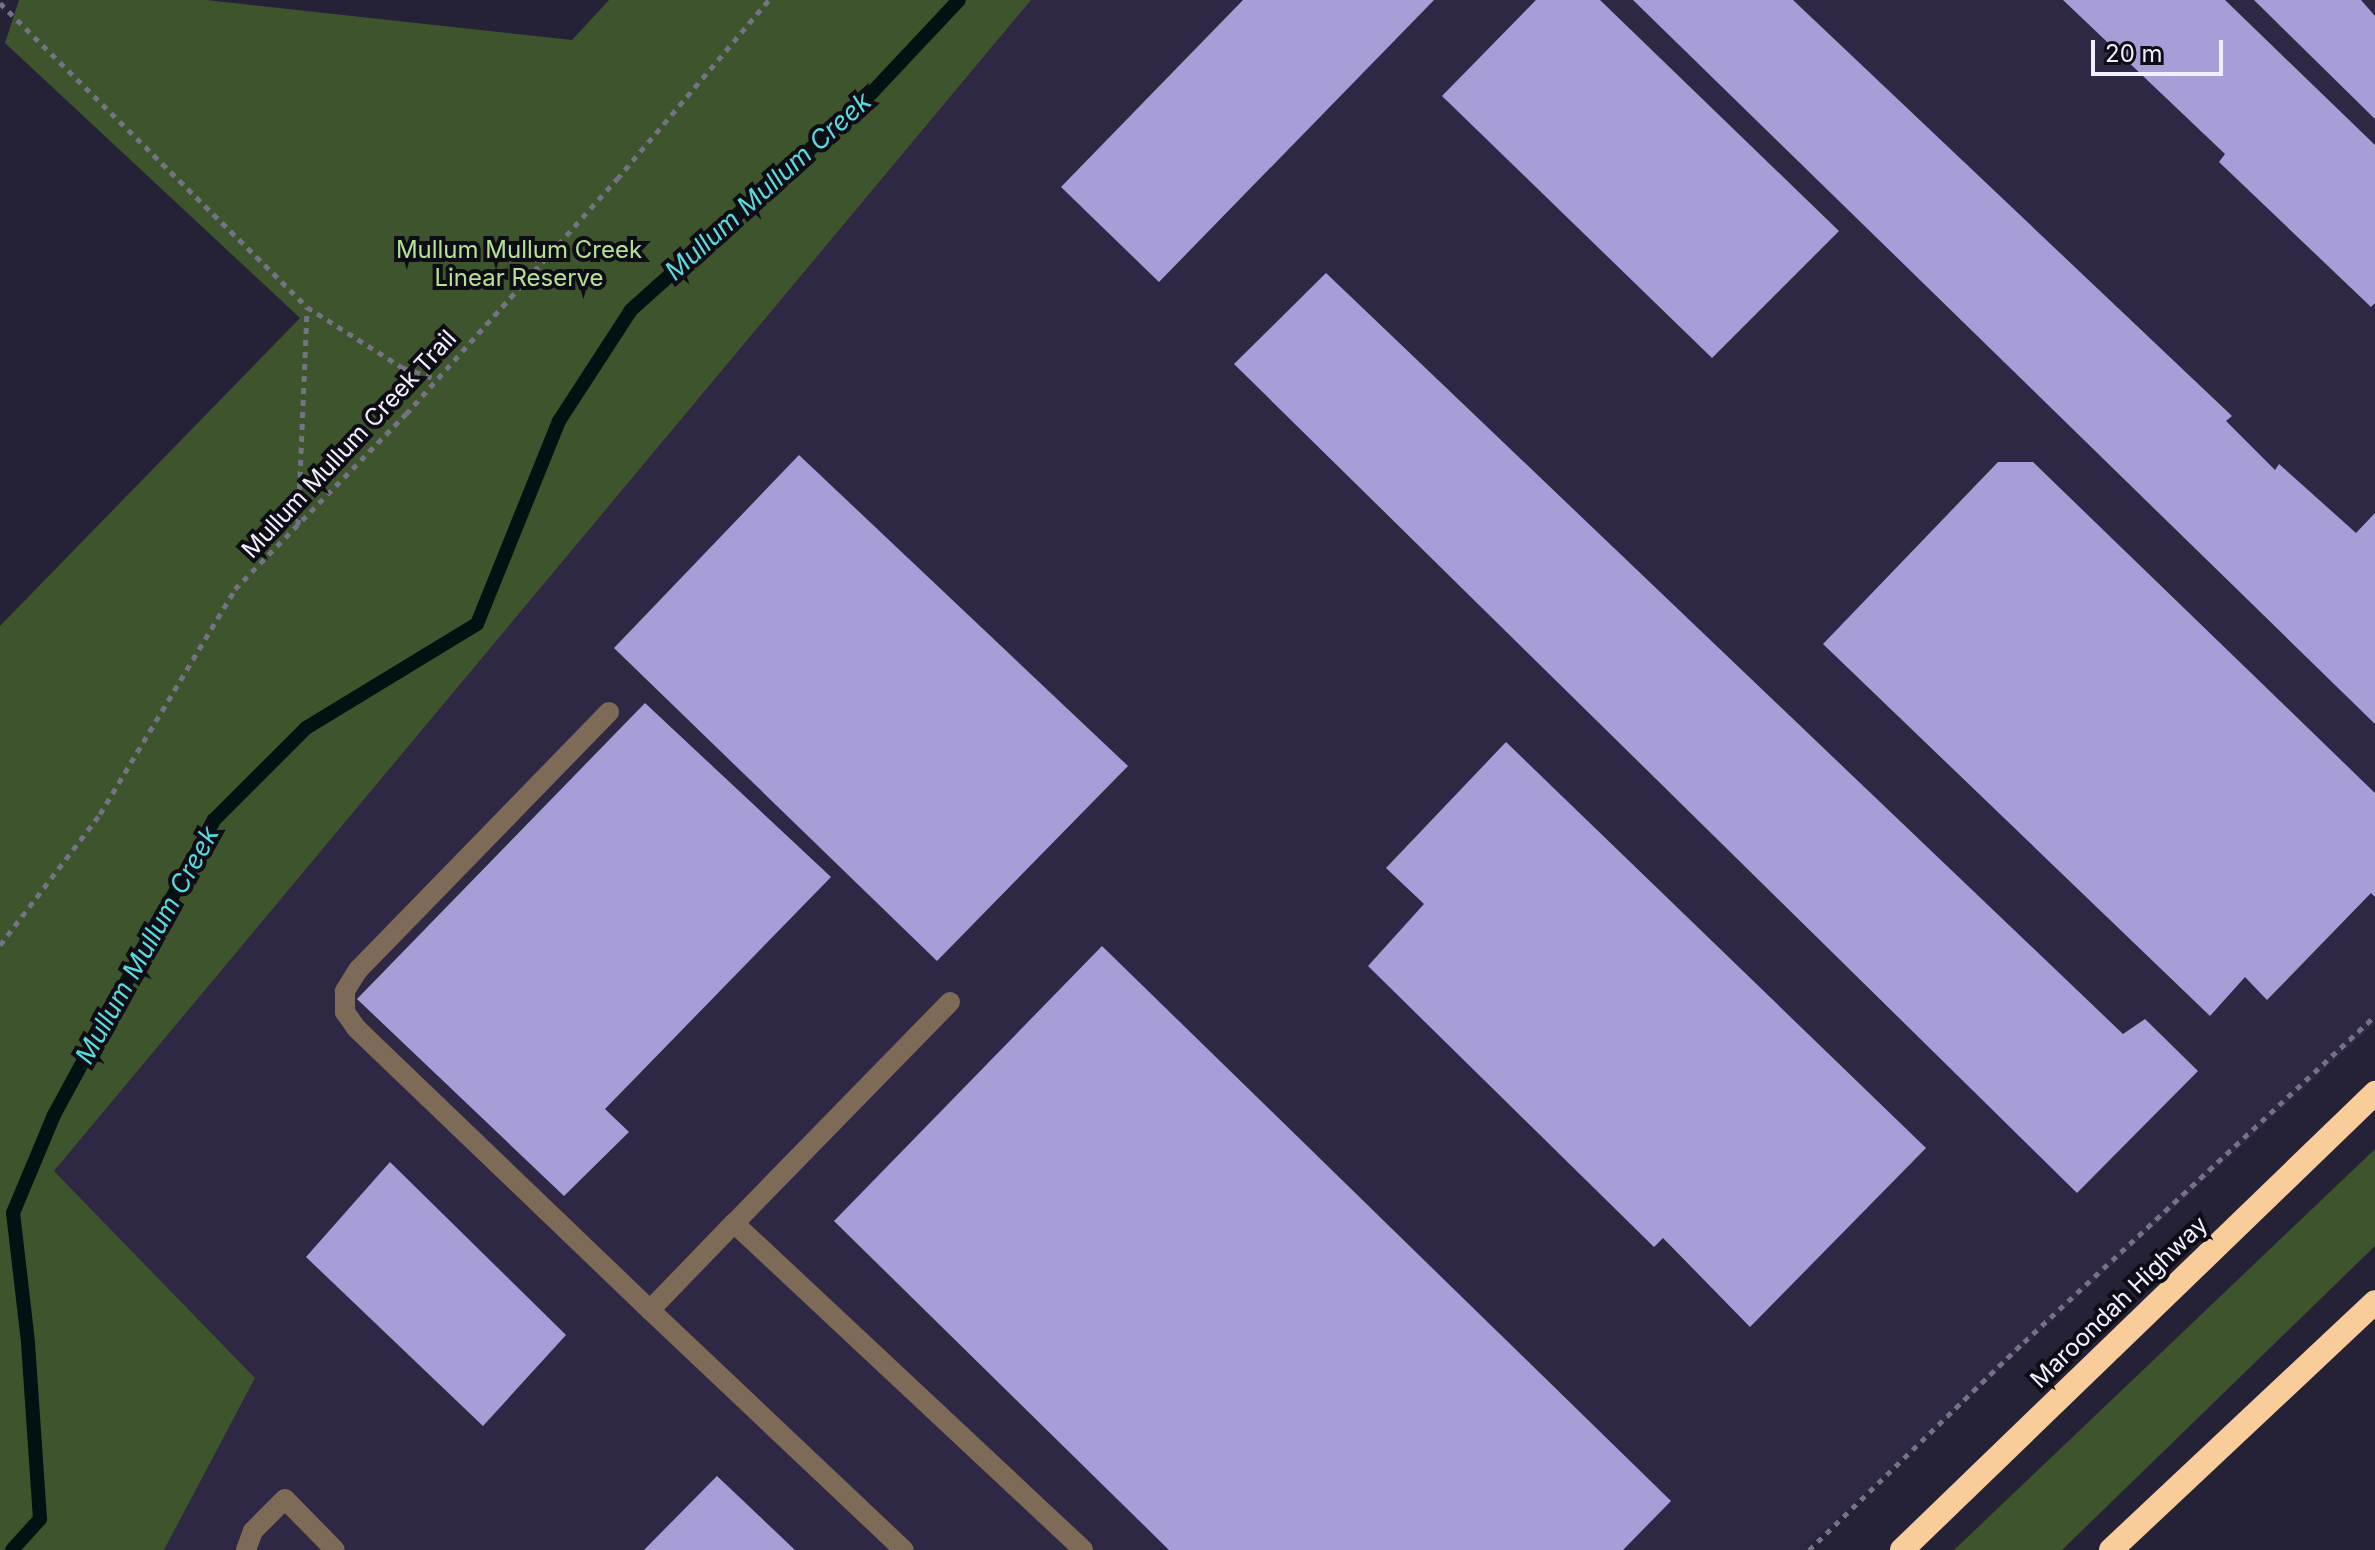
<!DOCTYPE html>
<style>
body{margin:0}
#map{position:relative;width:2375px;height:1550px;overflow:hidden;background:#252137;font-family:Inter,sans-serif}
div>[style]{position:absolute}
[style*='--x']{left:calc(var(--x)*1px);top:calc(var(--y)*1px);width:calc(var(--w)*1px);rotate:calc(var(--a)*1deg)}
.built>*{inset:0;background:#2e2844}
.green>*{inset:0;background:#3d542c}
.stream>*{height:14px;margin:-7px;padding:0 7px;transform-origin:7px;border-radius:7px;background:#001212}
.building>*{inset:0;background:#a79ed7}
.path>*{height:5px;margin-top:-2.5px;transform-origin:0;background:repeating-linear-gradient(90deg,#757285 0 6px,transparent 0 12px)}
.lane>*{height:20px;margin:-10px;padding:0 10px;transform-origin:10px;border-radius:10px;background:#7d6b57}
.highway>*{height:24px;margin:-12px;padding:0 12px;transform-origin:12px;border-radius:12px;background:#f9cd9a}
span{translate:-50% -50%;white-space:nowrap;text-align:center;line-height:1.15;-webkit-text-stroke:8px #0e0d16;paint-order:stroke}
.park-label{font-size:24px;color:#b4e194}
.street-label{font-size:24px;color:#f1effe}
.water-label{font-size:26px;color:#5adbdc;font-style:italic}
.scale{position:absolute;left:2091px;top:40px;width:132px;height:36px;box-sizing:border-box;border:4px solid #f1effe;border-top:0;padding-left:10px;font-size:24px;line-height:28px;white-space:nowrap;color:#f1effe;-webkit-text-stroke:6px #0e0d16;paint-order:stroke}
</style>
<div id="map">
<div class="built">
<div style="clip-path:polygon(1031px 0,2375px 0,2375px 1023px,1804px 1550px,164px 1550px,255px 1378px,54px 1171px)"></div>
</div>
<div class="green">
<div style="clip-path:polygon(19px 0,206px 0,572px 40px,609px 0,1031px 0,54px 1171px,255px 1378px,164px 1550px,0 1550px,0 626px,300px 318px,5px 43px)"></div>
<div style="clip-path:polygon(2375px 1149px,2375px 1246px,2062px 1550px,1954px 1550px)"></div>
</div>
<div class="stream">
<div style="--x:12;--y:1550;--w:42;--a:-47.9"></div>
<div style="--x:40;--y:1519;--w:177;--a:-93.9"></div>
<div style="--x:28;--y:1342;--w:130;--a:-96.6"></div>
<div style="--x:13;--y:1213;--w:106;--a:-67.3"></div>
<div style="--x:54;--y:1115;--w:336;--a:-61.5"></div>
<div style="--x:214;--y:820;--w:130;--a:-45"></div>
<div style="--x:306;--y:728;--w:200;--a:-31.3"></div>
<div style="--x:477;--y:624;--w:219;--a:-68"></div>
<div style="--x:559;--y:421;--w:132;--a:-57"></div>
<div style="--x:631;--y:310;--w:314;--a:-41.9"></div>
<div style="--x:865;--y:100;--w:137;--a:-46.8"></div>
</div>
<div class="building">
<div style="clip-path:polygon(1243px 0,1434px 0,1159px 282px,1061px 187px)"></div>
<div style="clip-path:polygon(1536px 0,1600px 0,1839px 231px,1712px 358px,1442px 96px)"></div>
<div style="clip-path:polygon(1633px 0,1793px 0,2232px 416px,2226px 421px,2275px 470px,2279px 464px,2356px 533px,2375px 513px,2375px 724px)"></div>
<div style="clip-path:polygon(2063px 0,2225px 0,2375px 145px,2375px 303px,2371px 307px,2219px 162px,2225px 154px)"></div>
<div style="clip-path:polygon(2254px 0,2361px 0,2375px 16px,2375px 119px)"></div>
<div style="clip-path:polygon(1326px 273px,2123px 1034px,2145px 1019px,2198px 1071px,2077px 1193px,1234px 364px)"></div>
<div style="clip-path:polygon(799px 455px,1128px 766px,937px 961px,614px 648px)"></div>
<div style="clip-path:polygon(1998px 462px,2033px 462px,2375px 793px,2375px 897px,2371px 893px,2267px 1000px,2245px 977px,2210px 1016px,1823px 644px)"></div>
<div style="clip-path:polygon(645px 703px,831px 877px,605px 1109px,629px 1132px,564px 1196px,357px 999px)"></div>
<div style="clip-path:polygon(1506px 742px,1926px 1148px,1750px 1327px,1663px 1238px,1654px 1247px,1368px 966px,1424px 904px,1386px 868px)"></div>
<div style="clip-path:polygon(1102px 946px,1671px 1501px,1623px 1550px,1169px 1550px,834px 1221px)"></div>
<div style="clip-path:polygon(390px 1162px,566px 1335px,483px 1426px,306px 1257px)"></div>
<div style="clip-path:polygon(717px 1476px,795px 1550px,644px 1550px)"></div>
</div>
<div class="path">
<div style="--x:0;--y:3;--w:432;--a:44.7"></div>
<div style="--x:307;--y:307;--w:114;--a:32.4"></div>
<div style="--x:403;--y:368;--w:36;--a:18"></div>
<div style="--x:298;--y:525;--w:218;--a:-87.6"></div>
<div style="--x:0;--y:945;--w:165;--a:-52.6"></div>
<div style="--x:100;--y:814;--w:262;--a:-59"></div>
<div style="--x:235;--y:589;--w:245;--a:-45.7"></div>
<div style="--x:406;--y:414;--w:316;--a:-48.1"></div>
<div style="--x:617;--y:179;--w:235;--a:-49.7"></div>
<div style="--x:1809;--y:1550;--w:299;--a:-44.1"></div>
<div style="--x:2024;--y:1342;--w:479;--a:-42.9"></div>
</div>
<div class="lane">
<div style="--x:609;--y:712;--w:360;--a:134.2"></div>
<div style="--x:358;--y:970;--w:25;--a:122"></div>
<div style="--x:345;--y:991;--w:21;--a:90"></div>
<div style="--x:345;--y:1012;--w:19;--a:55"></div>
<div style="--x:356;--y:1028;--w:407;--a:43.8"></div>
<div style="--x:950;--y:1002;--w:309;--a:134.3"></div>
<div style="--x:734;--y:1223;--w:478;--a:43.1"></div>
<div style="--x:734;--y:1223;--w:121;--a:134"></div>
<div style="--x:650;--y:1310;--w:349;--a:43.4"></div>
<div style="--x:246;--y:1550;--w:20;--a:-70"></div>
<div style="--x:253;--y:1531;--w:45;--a:-45"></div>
<div style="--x:285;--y:1499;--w:71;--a:45.6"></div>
</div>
<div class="highway">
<div style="--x:1902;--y:1550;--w:658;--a:-44.01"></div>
<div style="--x:2111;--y:1550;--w:362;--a:-43.2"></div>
</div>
<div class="park-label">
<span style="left:519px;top:264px">Mullum Mullum Creek<br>Linear Reserve</span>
</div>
<div class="street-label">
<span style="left:349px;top:444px;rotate:-47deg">Mullum Mullum Creek Trail</span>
<span style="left:2119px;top:1302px;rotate:-44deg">Maroondah Highway</span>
</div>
<div class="water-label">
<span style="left:768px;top:186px;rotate:-42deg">Mullum Mullum Creek</span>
<span style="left:147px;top:945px;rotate:-61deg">Mullum Mullum Creek</span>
</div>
<div class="scale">20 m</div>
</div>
